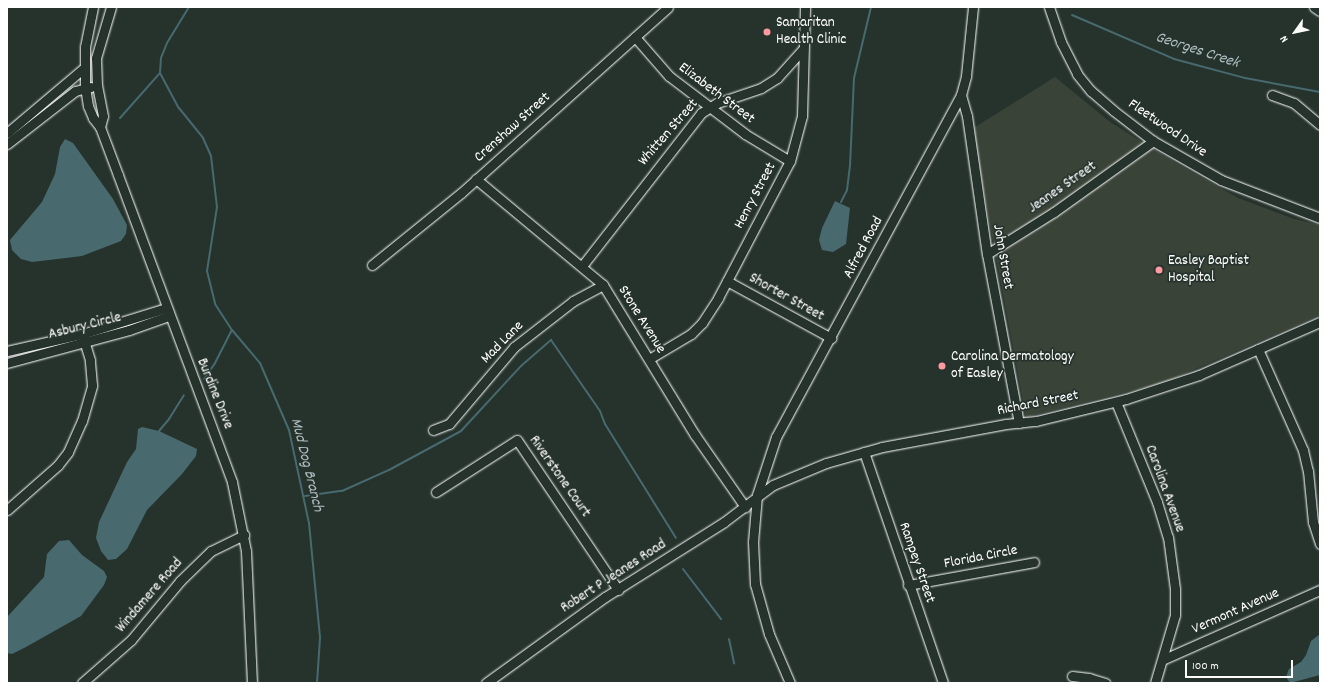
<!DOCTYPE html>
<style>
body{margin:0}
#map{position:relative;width:1327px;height:690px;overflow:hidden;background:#26332d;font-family:Dekko,sans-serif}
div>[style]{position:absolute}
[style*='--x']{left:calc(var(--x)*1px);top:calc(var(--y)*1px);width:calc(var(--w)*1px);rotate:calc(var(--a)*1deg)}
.built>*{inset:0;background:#3a4338}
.water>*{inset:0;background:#48696e}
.stream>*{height:2px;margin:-1px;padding:0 1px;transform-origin:1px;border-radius:1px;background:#48696e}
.roads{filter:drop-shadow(0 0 1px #fff) drop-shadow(0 0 1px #fff)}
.minor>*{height:9px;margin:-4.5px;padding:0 4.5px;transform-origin:4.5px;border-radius:4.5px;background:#26332d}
.dots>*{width:11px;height:11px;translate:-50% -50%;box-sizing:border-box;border:2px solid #26332d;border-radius:50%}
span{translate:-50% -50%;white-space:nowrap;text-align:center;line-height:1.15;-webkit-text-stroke:3.5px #26332d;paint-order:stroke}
.poi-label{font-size:15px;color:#fff}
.left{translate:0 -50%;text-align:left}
.street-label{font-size:15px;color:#fff}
.water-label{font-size:16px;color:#adbcbe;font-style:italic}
.frame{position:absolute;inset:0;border:8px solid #fff;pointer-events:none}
.north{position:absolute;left:1275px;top:12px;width:40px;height:40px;-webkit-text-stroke:3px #26332d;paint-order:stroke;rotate:237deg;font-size:11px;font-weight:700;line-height:16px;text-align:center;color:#fff}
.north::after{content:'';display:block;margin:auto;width:14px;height:18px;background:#fff;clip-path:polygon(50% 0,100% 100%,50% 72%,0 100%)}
.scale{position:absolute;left:1185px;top:660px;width:108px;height:18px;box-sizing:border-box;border:2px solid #fff;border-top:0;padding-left:5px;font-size:12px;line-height:14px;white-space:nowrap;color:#fff;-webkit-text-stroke:3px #26332d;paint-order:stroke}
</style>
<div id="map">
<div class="built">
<div style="clip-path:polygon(1055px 77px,1110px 122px,1176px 163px,1238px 198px,1294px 219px,1320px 225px,1320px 315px,1163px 383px,1026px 417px,972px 129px)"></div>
</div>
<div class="water">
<div style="clip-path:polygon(65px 139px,73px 143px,113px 199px,127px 225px,126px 234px,121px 241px,82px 256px,32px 262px,21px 259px,12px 250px,10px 240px,42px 202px,55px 174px,60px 147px)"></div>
<div style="clip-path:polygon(835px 201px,850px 208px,846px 244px,833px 252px,822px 250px,819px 240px,822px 228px)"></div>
<div style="clip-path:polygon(142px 427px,159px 431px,197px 449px,196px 456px,182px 474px,147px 510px,127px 549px,116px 559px,108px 560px,101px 551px,96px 538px,99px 522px,127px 462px,136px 449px,138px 429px)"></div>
<div style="clip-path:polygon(69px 540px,82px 555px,104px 571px,107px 577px,104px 585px,81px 616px,26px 647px,12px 654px,7px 653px,7px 617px,44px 577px,47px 554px,59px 541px)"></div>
<div style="clip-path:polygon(1320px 634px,1320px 675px,1290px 683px,1286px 677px,1289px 669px,1301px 662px,1306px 655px,1311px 641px)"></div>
</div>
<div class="stream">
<div style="--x:189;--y:7;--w:42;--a:121.4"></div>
<div style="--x:167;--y:43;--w:16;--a:112"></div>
<div style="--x:161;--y:58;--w:15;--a:94"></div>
<div style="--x:160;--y:73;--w:40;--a:62"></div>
<div style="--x:179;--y:108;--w:38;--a:51"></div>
<div style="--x:203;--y:138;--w:20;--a:66"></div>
<div style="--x:211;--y:156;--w:51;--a:83.3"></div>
<div style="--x:217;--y:207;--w:65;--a:98.9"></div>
<div style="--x:207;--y:271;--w:34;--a:76"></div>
<div style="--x:215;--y:304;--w:31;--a:57"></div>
<div style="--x:232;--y:330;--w:43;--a:49.7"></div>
<div style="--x:260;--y:363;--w:73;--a:66.6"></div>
<div style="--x:289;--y:430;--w:95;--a:77.9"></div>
<div style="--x:309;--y:523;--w:116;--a:84.5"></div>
<div style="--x:320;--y:638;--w:45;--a:93.8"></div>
<div style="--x:1072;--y:15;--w:111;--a:23.3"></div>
<div style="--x:1174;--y:59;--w:73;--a:15"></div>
<div style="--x:1245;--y:78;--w:76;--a:10.6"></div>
<div style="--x:120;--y:118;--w:60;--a:-48.4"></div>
<div style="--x:841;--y:202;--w:13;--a:-63"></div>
<div style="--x:847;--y:190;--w:24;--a:-83"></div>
<div style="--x:850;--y:166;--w:88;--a:-87.4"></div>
<div style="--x:854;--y:78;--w:73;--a:-76.5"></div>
<div style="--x:204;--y:379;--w:19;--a:-55"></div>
<div style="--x:215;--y:363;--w:37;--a:-63"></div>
<div style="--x:159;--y:431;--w:16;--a:-50"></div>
<div style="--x:169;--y:419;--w:28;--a:-58"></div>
<div style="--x:305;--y:496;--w:37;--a:-8"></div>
<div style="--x:342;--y:491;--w:51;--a:-24.1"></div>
<div style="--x:389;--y:470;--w:82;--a:-28.4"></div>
<div style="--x:461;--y:431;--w:88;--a:-47.3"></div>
<div style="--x:521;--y:366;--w:40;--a:-41"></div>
<div style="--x:551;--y:340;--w:86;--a:55.4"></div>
<div style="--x:600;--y:411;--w:14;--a:69"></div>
<div style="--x:605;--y:424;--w:134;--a:58.1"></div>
<div style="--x:683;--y:569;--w:63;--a:52.8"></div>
<div style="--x:729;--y:639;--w:25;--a:78"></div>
</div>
<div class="roads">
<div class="minor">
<div style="--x:93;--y:7;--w:41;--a:101.3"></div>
<div style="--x:85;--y:47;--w:40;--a:90"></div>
<div style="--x:85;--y:87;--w:19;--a:81"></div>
<div style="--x:88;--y:106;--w:13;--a:67"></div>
<div style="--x:93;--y:118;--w:11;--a:52"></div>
<div style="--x:100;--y:127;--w:51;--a:69.4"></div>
<div style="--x:118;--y:175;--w:327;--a:69.6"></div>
<div style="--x:232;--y:482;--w:70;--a:78.5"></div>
<div style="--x:246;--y:551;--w:132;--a:87.4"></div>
<div style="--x:1049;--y:7;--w:37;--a:71"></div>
<div style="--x:1061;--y:42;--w:36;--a:63"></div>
<div style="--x:1077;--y:74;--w:22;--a:51"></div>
<div style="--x:1091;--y:91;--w:30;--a:41"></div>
<div style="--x:1114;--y:111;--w:49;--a:37.6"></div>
<div style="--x:1153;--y:141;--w:78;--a:29.8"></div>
<div style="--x:1221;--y:180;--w:106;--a:21"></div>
<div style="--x:1314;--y:7;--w:7;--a:34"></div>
<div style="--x:635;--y:37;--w:52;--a:48.9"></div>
<div style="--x:669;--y:76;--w:96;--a:37.3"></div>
<div style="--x:745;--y:134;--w:52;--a:31"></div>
<div style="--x:961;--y:95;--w:22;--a:74"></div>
<div style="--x:967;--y:116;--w:139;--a:81.8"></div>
<div style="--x:987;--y:254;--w:172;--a:79.3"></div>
<div style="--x:1272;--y:95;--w:23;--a:20"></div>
<div style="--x:1294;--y:103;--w:34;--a:40"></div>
<div style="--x:100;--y:127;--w:11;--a:-75"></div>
<div style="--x:103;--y:116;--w:31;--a:-101"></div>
<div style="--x:97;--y:86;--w:28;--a:-92"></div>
<div style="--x:96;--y:58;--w:53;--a:-73.6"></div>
<div style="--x:7;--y:133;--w:102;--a:-40.2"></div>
<div style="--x:7;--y:144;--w:86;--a:-37.9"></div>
<div style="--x:75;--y:91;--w:16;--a:-14"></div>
<div style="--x:476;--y:179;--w:165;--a:39.8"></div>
<div style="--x:603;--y:285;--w:176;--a:58.5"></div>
<div style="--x:695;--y:435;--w:88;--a:55.2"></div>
<div style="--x:987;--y:254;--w:79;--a:-32.1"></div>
<div style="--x:1054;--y:212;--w:122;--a:-35.6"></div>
<div style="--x:372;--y:265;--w:114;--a:-39"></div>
<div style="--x:461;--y:193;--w:278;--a:-41.9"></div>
<div style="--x:582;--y:266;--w:194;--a:-52.1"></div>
<div style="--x:701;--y:113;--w:19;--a:-32"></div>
<div style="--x:717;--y:103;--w:46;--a:-18.8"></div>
<div style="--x:761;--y:88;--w:19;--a:-32"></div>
<div style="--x:777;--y:78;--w:39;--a:-48"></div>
<div style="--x:727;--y:281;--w:119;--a:28.7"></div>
<div style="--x:1258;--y:349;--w:111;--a:66"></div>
<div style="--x:1303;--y:450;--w:22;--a:77"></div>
<div style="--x:1308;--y:471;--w:51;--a:84.4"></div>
<div style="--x:1313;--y:522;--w:23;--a:72"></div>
<div style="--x:7;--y:351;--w:77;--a:-12.8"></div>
<div style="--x:82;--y:334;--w:88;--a:-17.2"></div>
<div style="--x:649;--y:359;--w:49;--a:-30.8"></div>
<div style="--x:691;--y:334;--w:16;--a:-45"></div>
<div style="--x:702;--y:323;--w:30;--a:-57"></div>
<div style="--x:718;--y:298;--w:155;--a:-62.3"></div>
<div style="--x:790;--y:161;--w:47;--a:-75.1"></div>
<div style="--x:802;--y:116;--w:109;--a:-88.4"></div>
<div style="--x:7;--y:363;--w:126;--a:-15.1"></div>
<div style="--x:129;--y:330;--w:42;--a:-19.3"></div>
<div style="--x:1116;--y:402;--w:108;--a:67.7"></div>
<div style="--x:1157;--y:502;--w:37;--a:73"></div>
<div style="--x:1168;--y:537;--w:52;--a:82.3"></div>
<div style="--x:1175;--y:589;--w:26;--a:90"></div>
<div style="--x:1175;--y:615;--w:71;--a:106.4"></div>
<div style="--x:433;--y:430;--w:17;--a:-21"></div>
<div style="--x:449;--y:424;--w:101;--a:-49.8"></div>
<div style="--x:514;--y:347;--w:75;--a:-37.9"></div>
<div style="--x:573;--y:301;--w:34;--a:-28"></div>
<div style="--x:864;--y:452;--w:244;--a:71.1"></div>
<div style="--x:436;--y:492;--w:96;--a:-32.7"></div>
<div style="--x:517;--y:440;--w:181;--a:56"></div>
<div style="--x:7;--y:510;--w:68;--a:-41.4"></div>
<div style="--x:58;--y:465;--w:16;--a:-52"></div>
<div style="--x:68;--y:452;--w:34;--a:-66"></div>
<div style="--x:82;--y:421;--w:37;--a:-74"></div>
<div style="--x:92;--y:385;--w:25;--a:-95"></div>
<div style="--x:90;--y:360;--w:27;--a:-107"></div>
<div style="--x:908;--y:585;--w:128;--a:-10.3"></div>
<div style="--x:1164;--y:659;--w:171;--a:-23.9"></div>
<div style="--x:1072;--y:676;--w:17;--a:7"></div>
<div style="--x:1089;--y:678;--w:17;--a:17"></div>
<div style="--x:82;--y:683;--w:65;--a:-41.3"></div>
<div style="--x:131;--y:640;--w:77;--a:-50.3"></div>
<div style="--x:180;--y:581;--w:43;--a:-44.1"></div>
<div style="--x:211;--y:551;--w:37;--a:-26"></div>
<div style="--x:486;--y:683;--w:147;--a:-35.9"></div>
<div style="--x:605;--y:597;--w:141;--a:-32.2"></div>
<div style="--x:724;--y:522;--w:61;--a:-37.1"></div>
<div style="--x:773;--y:485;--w:57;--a:-22.5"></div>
<div style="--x:826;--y:463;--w:58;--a:-15.9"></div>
<div style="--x:882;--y:447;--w:126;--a:-10.5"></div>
<div style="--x:1006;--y:424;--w:30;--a:-6"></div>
<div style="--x:1036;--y:421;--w:93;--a:-13.7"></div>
<div style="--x:1126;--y:399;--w:77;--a:-18.2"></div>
<div style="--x:1199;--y:375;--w:132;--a:-23.7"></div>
<div style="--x:790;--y:683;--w:53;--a:-113.2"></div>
<div style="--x:769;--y:634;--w:52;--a:-105.6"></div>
<div style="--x:755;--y:584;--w:42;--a:-92.7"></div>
<div style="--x:753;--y:542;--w:47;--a:-85.1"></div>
<div style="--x:757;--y:495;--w:61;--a:-71.9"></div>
<div style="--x:776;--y:437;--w:389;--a:-61.6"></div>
<div style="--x:961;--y:95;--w:20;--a:-75"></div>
<div style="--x:966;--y:76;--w:69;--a:-84.2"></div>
</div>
</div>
<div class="dots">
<div style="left:767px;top:32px;background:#ff9aa2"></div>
<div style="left:1159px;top:270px;background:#ff9aa2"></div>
<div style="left:942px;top:366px;background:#ff9aa2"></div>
</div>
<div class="poi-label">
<span class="left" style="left:776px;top:32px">Samaritan<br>Health Clinic</span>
<span class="left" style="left:1168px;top:270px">Easley Baptist<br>Hospital</span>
<span class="left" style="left:951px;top:366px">Carolina Dermatology<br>of Easley</span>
</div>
<div class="street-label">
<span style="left:716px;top:94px;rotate:37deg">Elizabeth Street</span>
<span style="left:513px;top:128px;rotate:-42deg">Crenshaw Street</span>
<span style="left:1167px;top:129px;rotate:34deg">Fleetwood Drive</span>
<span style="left:669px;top:133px;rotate:-49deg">Whitten Street</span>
<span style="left:1063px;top:188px;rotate:-35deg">Jeanes Street</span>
<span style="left:756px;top:196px;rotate:-62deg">Henry Street</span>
<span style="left:864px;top:248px;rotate:-62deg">Alfred Road</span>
<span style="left:1002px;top:257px;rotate:80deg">John Street</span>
<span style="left:786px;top:298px;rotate:29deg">Shorter Street</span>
<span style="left:641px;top:320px;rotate:58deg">Stone Avenue</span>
<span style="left:85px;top:327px;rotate:-14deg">Asbury Circle</span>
<span style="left:503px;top:343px;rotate:-45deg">Mad Lane</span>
<span style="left:214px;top:394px;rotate:68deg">Burdine Drive</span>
<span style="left:1038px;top:404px;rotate:-11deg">Richard Street</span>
<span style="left:559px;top:477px;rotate:55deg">Riverstone Court</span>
<span style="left:1164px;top:489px;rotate:70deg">Carolina Avenue</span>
<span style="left:981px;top:558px;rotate:-11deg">Florida Circle</span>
<span style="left:916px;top:563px;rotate:71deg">Rampey Street</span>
<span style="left:614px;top:577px;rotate:-33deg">Robert P Jeanes Road</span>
<span style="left:150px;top:596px;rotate:-49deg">Windamere Road</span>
<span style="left:1236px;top:612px;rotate:-24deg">Vermont Avenue</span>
</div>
<div class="water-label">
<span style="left:1197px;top:51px;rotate:18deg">Georges Creek</span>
<span style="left:306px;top:465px;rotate:76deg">Mud Dog Branch</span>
</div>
<div class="frame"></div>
<div class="north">N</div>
<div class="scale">100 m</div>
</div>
